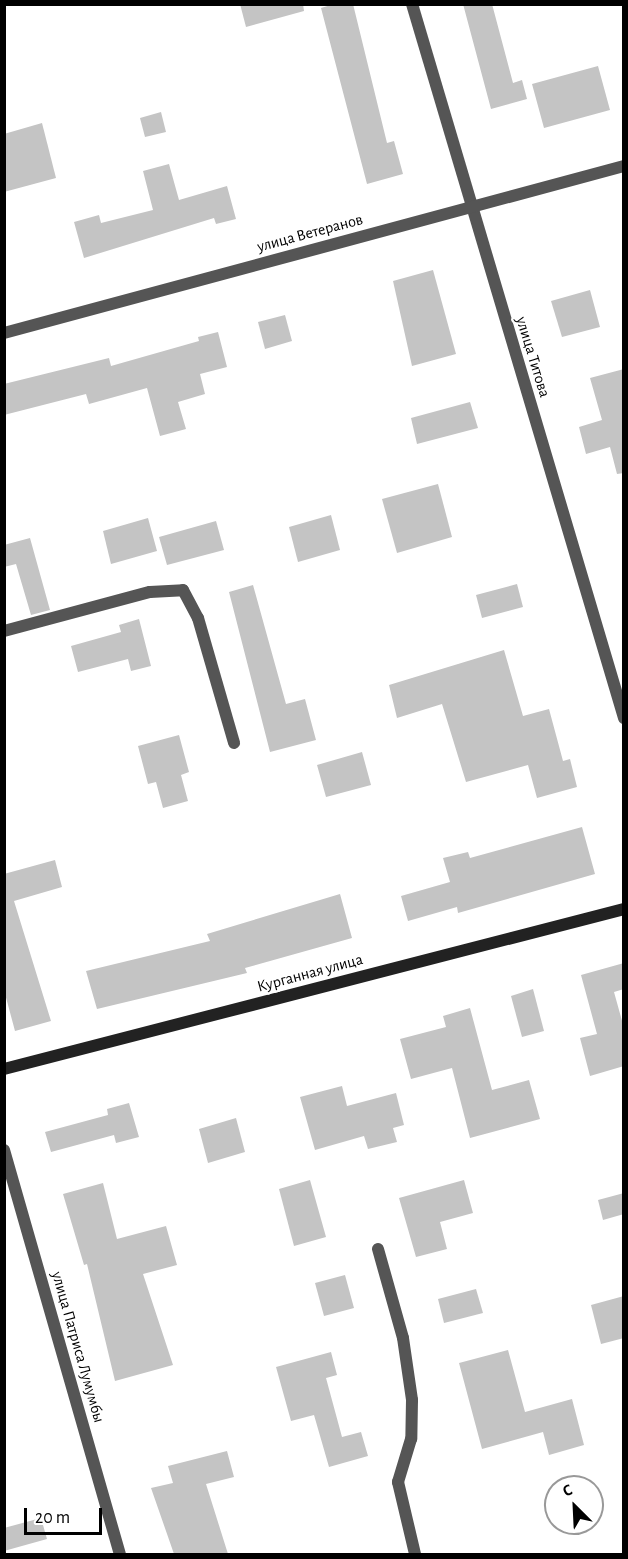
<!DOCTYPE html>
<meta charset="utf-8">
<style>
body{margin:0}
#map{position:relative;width:628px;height:1559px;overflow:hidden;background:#fff;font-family:"Alegreya Sans",sans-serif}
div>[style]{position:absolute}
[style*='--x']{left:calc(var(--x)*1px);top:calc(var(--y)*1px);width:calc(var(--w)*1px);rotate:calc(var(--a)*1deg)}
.building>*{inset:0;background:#c4c4c4}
.lane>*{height:12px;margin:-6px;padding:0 6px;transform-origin:6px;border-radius:6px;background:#555}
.street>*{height:12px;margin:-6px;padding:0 6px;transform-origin:6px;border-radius:6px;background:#555}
.secondary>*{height:12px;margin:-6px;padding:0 6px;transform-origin:6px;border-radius:6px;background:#222}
span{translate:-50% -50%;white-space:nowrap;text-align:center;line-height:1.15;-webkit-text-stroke:4.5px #fff;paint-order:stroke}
.street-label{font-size:16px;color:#000}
.frame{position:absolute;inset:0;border:6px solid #000;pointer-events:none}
.north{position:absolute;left:544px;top:1475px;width:60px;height:60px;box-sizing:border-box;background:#fff;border:2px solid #999;border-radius:50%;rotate:336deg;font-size:16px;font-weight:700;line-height:24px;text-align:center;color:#000}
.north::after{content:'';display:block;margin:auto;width:21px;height:27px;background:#000;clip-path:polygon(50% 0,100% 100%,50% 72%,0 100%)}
.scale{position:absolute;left:24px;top:1508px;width:78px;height:27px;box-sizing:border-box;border:3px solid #000;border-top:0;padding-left:8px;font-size:18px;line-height:21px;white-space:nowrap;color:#000;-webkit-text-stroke:4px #fff;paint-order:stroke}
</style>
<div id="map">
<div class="building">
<div style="clip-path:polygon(240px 4px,303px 4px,304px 11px,246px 27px)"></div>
<div style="clip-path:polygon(334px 4px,353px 4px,387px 143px,394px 141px,403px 174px,367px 184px,321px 8px)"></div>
<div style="clip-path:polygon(463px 4px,492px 4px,513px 83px,522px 80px,527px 99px,491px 109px)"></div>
<div style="clip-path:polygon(598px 66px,610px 110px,544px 128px,532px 84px)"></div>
<div style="clip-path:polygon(161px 112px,166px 132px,145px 137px,140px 118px)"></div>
<div style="clip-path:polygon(42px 123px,56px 178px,4px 192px,4px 134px)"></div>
<div style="clip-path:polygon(169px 164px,179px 200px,227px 186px,236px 219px,216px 224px,214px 218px,84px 258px,74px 222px,99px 215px,101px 223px,153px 210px,143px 171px)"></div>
<div style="clip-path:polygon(433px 270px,456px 354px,412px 366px,393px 281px)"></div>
<div style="clip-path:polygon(590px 290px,600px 327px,562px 337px,551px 301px)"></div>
<div style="clip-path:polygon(285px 315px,292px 341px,265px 349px,258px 322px)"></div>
<div style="clip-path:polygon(218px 332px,227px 367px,200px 374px,205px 394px,178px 402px,186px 429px,160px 436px,147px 388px,89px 404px,86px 394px,4px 415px,4px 384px,109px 358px,111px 366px,199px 341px,198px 337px)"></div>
<div style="clip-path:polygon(624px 369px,624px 473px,617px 474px,610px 447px,586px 454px,579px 427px,602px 420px,590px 378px)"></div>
<div style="clip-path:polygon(470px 402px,478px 428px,417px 444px,411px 418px)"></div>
<div style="clip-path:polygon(438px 484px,452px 537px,397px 553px,382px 499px)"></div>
<div style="clip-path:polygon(331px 515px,340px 550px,298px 562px,289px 527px)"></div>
<div style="clip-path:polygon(148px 518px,157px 551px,111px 564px,103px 531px)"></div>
<div style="clip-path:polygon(216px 521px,224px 550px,167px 565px,159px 537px)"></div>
<div style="clip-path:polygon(30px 538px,50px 610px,31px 615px,16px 564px,4px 567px,4px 545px)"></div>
<div style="clip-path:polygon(517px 584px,523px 607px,482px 618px,476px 595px)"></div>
<div style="clip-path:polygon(253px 585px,286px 704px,305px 699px,316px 740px,270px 752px,229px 592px)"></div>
<div style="clip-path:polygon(139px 619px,151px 666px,131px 671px,128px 659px,78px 672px,71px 646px,121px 632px,119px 625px)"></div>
<div style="clip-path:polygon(504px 650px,523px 716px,549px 709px,563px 761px,570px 759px,577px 787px,537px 798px,528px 765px,466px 782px,442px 704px,397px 718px,389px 685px)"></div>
<div style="clip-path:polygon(179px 735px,189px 772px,181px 775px,188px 801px,163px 808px,156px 782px,148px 784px,138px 746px)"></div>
<div style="clip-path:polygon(362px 752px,371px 785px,326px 797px,317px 765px)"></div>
<div style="clip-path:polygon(582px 827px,595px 874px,458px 913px,457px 907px,408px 921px,401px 896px,450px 882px,443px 858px,468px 852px,470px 858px)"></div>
<div style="clip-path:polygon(55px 860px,62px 887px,14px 901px,51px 1021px,15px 1031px,4px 990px,4px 874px)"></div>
<div style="clip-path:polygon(340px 894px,352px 938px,245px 968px,247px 973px,97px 1009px,86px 971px,210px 941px,207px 934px)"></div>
<div style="clip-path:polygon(624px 963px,624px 989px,614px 992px,624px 1028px,624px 1066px,590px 1076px,580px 1038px,597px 1034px,581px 975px)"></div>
<div style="clip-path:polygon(533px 989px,544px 1031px,522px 1037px,511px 996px)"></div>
<div style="clip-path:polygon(470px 1008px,492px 1090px,529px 1080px,540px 1119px,470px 1138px,452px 1068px,411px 1079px,400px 1039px,446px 1027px,443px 1016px)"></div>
<div style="clip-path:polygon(342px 1086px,347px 1106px,396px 1093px,404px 1125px,393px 1128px,397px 1142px,368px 1149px,364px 1136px,315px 1150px,300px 1097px)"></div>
<div style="clip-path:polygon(129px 1103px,139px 1137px,116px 1143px,114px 1135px,51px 1152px,45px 1132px,108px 1115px,107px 1109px)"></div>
<div style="clip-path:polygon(236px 1118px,245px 1152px,208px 1163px,199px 1129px)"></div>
<div style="clip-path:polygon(310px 1180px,326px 1237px,294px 1246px,279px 1189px)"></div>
<div style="clip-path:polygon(464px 1180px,473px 1213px,440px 1222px,447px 1249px,416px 1257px,399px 1198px)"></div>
<div style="clip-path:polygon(103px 1183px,117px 1239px,166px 1226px,177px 1265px,143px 1274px,173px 1365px,115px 1381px,87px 1264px,84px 1265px,63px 1194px)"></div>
<div style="clip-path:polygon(624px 1193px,624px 1214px,603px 1220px,598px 1200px)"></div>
<div style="clip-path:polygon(345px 1275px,354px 1308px,324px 1316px,315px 1283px)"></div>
<div style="clip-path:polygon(476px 1289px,483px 1313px,444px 1323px,438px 1299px)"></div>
<div style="clip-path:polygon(624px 1296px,624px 1338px,601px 1344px,591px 1305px)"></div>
<div style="clip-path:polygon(508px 1350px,525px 1412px,572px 1399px,584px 1445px,549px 1455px,543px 1432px,482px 1449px,459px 1363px)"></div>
<div style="clip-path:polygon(331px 1352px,337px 1375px,326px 1378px,342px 1437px,361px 1432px,368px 1456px,329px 1467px,314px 1415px,291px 1421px,276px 1367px)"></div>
<div style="clip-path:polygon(227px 1451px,234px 1477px,206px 1484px,228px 1554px,174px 1554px,151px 1488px,173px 1483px,168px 1466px)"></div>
<div style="clip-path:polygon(41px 1518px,47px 1539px,4px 1551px,4px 1528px)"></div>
</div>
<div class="lane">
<div style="--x:4;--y:631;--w:151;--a:-15"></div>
<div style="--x:150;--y:592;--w:33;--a:-3"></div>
<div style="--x:183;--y:590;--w:32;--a:62"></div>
<div style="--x:198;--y:618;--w:130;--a:73.9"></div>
<div style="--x:378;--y:1249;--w:92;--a:74.3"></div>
<div style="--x:403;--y:1338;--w:63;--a:81.7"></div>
<div style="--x:412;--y:1400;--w:39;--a:91"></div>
<div style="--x:411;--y:1439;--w:45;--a:106.8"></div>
<div style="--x:398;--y:1482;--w:74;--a:76.7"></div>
</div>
<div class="street">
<div style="--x:412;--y:4;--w:745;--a:73.46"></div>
<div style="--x:4;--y:333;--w:642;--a:-15.08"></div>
<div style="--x:4;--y:1150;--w:420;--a:74"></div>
</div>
<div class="secondary">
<div style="--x:4;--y:1069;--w:640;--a:-14.47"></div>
</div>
<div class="street-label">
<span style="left:310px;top:233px;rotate:-15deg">улица Ветеранов</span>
<span style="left:533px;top:357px;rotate:73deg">улица Титова</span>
<span style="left:310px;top:973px;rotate:-15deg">Курганная улица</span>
<span style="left:78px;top:1347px;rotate:74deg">улица Патриса Лумумбы</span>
</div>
<div class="frame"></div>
<div class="north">С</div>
<div class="scale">20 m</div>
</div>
